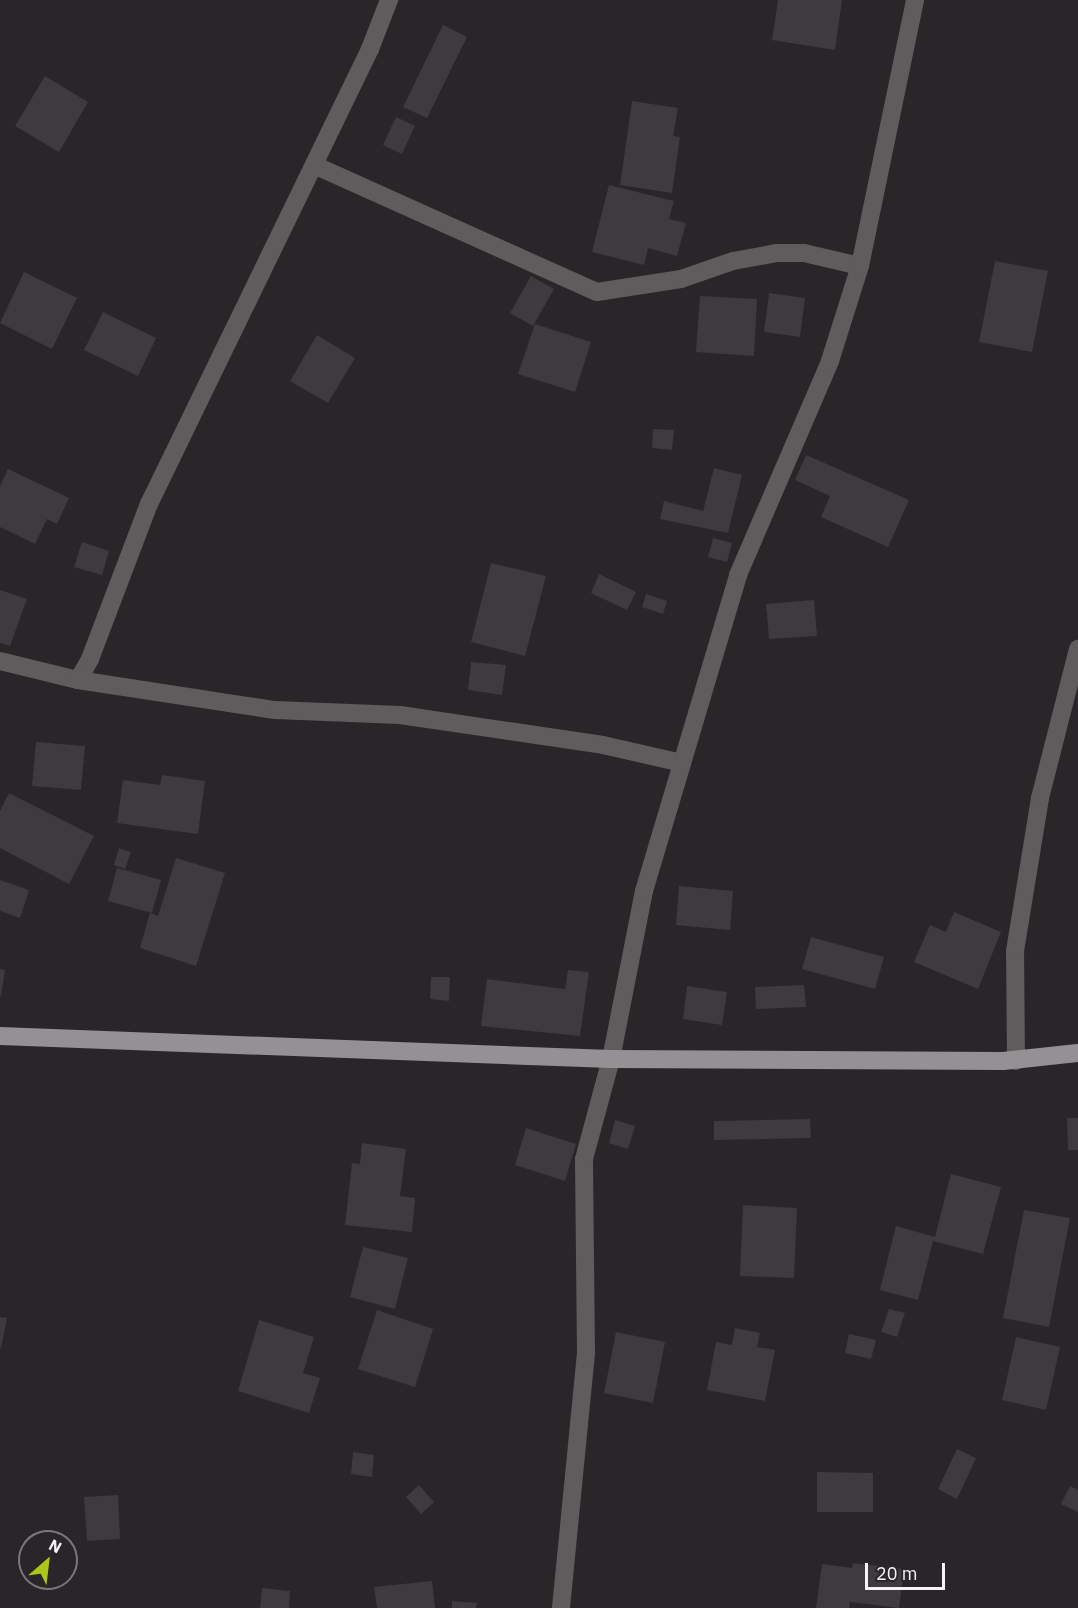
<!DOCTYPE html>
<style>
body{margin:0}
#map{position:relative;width:1078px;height:1608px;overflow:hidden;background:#292529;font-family:"IBM Plex Sans",sans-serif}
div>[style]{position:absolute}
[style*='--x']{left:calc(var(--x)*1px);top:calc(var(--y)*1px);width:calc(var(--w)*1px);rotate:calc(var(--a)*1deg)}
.building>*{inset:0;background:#3e3a3d}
.minor>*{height:18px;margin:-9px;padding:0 9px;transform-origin:9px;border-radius:9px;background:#5e5c5d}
.major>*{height:18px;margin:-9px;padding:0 9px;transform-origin:9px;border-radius:9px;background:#949093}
span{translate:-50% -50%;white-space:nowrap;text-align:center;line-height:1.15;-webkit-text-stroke:4.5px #292529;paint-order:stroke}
.north{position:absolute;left:18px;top:1530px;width:60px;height:60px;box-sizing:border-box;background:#292529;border:2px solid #7b777b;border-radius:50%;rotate:28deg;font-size:16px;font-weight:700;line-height:24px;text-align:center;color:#f5f3f5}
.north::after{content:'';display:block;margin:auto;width:21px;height:27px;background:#aac719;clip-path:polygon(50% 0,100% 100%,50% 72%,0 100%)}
.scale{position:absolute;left:865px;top:1563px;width:80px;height:27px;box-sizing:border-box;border:3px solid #f5f3f5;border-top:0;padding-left:8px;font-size:18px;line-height:21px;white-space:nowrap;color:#f5f3f5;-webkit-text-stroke:4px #292529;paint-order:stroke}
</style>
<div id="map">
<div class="building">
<div style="clip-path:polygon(778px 0,842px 0,835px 50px,772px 40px)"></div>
<div style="clip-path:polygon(443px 25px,467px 37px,427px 118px,403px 107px)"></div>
<div style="clip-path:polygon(45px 76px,88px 102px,59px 152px,15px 126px)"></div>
<div style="clip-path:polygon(632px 101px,678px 108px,673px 136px,680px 137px,672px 193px,620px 185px)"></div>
<div style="clip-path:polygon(396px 117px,415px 126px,402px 154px,383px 145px)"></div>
<div style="clip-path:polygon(609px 185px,674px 201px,669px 219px,686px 223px,677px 256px,648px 248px,644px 265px,592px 252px)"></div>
<div style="clip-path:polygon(995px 261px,1048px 271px,1032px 352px,979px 342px)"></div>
<div style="clip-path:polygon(24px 272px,77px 298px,52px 349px,0 323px)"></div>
<div style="clip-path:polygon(531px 276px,554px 289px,533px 326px,510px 313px)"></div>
<div style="clip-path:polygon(769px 293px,805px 298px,800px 337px,764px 332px)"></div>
<div style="clip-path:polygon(700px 296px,757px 299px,754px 356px,696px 352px)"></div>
<div style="clip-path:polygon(103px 312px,156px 338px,138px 376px,84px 350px)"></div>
<div style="clip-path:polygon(535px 324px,591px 342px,575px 392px,518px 374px)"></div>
<div style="clip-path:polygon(317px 335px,355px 358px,328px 403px,290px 381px)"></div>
<div style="clip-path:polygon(653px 429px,674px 430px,672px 450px,652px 448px)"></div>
<div style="clip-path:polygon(806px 455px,909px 500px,888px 547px,821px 517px,830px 496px,795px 480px)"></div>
<div style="clip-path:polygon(714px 468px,742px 475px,728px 533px,660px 519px,664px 501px,703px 511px)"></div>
<div style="clip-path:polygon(8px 469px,69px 498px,57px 524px,47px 519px,35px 544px,0 527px,0 486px)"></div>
<div style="clip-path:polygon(713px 538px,732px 543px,727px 562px,708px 557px)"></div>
<div style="clip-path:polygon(82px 542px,109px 551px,102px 575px,74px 567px)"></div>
<div style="clip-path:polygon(491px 563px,546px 576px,525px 656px,471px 642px)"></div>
<div style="clip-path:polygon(599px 574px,636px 592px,627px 610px,591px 593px)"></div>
<div style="clip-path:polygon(0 590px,27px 599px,10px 646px,0 643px)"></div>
<div style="clip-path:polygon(646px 594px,667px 601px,663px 614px,642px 607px)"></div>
<div style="clip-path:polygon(814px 600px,817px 636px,769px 639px,766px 604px)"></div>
<div style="clip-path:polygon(471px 662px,506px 665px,502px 695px,468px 690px)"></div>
<div style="clip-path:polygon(36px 742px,85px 746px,81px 790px,32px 786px)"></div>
<div style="clip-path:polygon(162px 775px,205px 781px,198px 834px,117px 823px,123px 780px,160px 785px)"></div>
<div style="clip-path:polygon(9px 793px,94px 836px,69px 884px,0 848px,0 811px)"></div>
<div style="clip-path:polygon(119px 848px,131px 852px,125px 869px,114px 865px)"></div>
<div style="clip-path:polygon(176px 858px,225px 873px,196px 966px,140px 948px,150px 913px,158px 916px)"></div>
<div style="clip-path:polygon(117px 868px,161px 880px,152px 913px,108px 901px)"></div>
<div style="clip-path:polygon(0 880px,29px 890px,20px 918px,0 911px)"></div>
<div style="clip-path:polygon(679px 886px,733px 891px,730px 930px,676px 925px)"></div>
<div style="clip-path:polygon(954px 912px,1001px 932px,978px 989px,914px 962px,930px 925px,946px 932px)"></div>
<div style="clip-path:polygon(811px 937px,884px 957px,875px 989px,802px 969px)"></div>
<div style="clip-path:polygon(0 969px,5px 970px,1px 996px,0 996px)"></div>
<div style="clip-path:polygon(568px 970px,589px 972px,580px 1036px,481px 1026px,487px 979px,565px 989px)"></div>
<div style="clip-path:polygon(431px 977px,450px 977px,449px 1001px,430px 999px)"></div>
<div style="clip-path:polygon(804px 985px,806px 1007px,756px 1009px,755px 987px)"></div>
<div style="clip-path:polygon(687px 986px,727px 992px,722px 1025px,683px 1019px)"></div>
<div style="clip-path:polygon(1067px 1118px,1078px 1118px,1078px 1150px,1068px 1150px)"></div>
<div style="clip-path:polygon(810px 1119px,811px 1138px,714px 1140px,714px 1121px)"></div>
<div style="clip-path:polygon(615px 1120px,635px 1126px,628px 1149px,609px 1143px)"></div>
<div style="clip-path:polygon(526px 1128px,576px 1144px,565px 1181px,515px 1165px)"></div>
<div style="clip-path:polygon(362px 1143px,406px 1149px,400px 1196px,415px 1198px,412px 1232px,345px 1225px,352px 1163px,360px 1164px)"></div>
<div style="clip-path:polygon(951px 1174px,1001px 1187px,983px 1254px,933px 1241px,918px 1300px,880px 1290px,896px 1226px,935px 1237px)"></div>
<div style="clip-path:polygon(743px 1205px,797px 1208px,794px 1278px,740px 1276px)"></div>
<div style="clip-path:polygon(1024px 1210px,1070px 1218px,1049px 1327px,1003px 1318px)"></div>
<div style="clip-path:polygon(363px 1247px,408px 1258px,395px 1309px,350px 1297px)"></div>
<div style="clip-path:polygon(889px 1309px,905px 1313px,897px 1337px,881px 1332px)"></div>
<div style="clip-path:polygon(377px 1310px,433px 1329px,415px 1387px,358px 1369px)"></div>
<div style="clip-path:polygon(0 1317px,7px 1318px,1px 1348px,0 1348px)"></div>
<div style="clip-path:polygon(259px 1320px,314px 1337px,303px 1373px,320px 1378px,309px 1413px,238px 1391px)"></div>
<div style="clip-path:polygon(735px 1328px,760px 1333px,757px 1347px,775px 1350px,765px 1401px,707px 1390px,716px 1342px,732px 1345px)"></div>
<div style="clip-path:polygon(616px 1332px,665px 1342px,653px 1403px,604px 1393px)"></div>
<div style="clip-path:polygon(849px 1334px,876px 1340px,871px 1359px,845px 1353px)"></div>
<div style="clip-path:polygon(1016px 1337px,1060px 1347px,1046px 1410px,1002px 1400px)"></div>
<div style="clip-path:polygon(957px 1449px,976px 1458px,957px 1499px,938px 1489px)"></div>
<div style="clip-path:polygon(353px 1452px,374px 1455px,372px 1477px,351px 1474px)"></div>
<div style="clip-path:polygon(817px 1472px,873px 1473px,873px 1512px,817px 1512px)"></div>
<div style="clip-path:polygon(419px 1485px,434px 1502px,421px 1514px,406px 1497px)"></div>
<div style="clip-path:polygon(1070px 1486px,1078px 1490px,1078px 1512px,1061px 1504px)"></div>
<div style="clip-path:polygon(118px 1495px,120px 1539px,87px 1541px,84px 1497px)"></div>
<div style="clip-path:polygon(853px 1563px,904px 1569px,899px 1608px,850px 1602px,849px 1608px,816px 1608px,822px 1564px,852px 1568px)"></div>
<div style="clip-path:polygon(432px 1581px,435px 1608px,377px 1608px,374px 1587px)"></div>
<div style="clip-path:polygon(262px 1588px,290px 1591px,289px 1608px,260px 1608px)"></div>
<div style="clip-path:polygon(452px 1601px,477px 1603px,476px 1608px,452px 1608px)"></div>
</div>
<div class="minor">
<div style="--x:314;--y:165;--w:310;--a:24.2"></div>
<div style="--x:597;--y:292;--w:85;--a:-8.8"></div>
<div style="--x:681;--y:279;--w:55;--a:-19.1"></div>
<div style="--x:733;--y:261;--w:45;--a:-10.3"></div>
<div style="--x:777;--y:253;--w:27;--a:0"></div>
<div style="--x:804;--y:253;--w:57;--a:13.1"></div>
<div style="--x:0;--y:661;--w:80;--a:13.7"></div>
<div style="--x:78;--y:680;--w:24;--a:-60"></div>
<div style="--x:90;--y:659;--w:166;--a:-69.2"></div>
<div style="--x:149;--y:504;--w:506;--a:-64.09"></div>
<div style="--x:370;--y:49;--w:53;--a:-68.8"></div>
<div style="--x:78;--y:680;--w:199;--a:8.7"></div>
<div style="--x:275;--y:710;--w:125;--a:2.3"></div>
<div style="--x:400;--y:715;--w:205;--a:8.4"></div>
<div style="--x:603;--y:745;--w:81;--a:12.8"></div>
<div style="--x:1016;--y:1061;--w:110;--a:-90.5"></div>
<div style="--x:1015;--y:951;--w:155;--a:-80.7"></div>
<div style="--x:1040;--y:798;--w:154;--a:-75.7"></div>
<div style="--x:561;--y:1608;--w:256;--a:-84.4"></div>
<div style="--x:586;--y:1353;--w:194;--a:-90.6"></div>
<div style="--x:584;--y:1159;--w:104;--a:-74.9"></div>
<div style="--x:611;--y:1059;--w:171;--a:-78.9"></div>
<div style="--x:644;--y:891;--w:330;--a:-73.4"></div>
<div style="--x:738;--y:575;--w:233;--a:-66.7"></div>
<div style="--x:830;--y:361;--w:100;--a:-72.5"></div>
<div style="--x:860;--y:266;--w:272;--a:-78.3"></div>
</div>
<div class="major">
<div style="--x:0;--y:1036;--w:611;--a:2.16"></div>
<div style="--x:611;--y:1059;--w:392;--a:0.3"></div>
<div style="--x:1003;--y:1061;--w:75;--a:-6.1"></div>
</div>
<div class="north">N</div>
<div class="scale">20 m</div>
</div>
